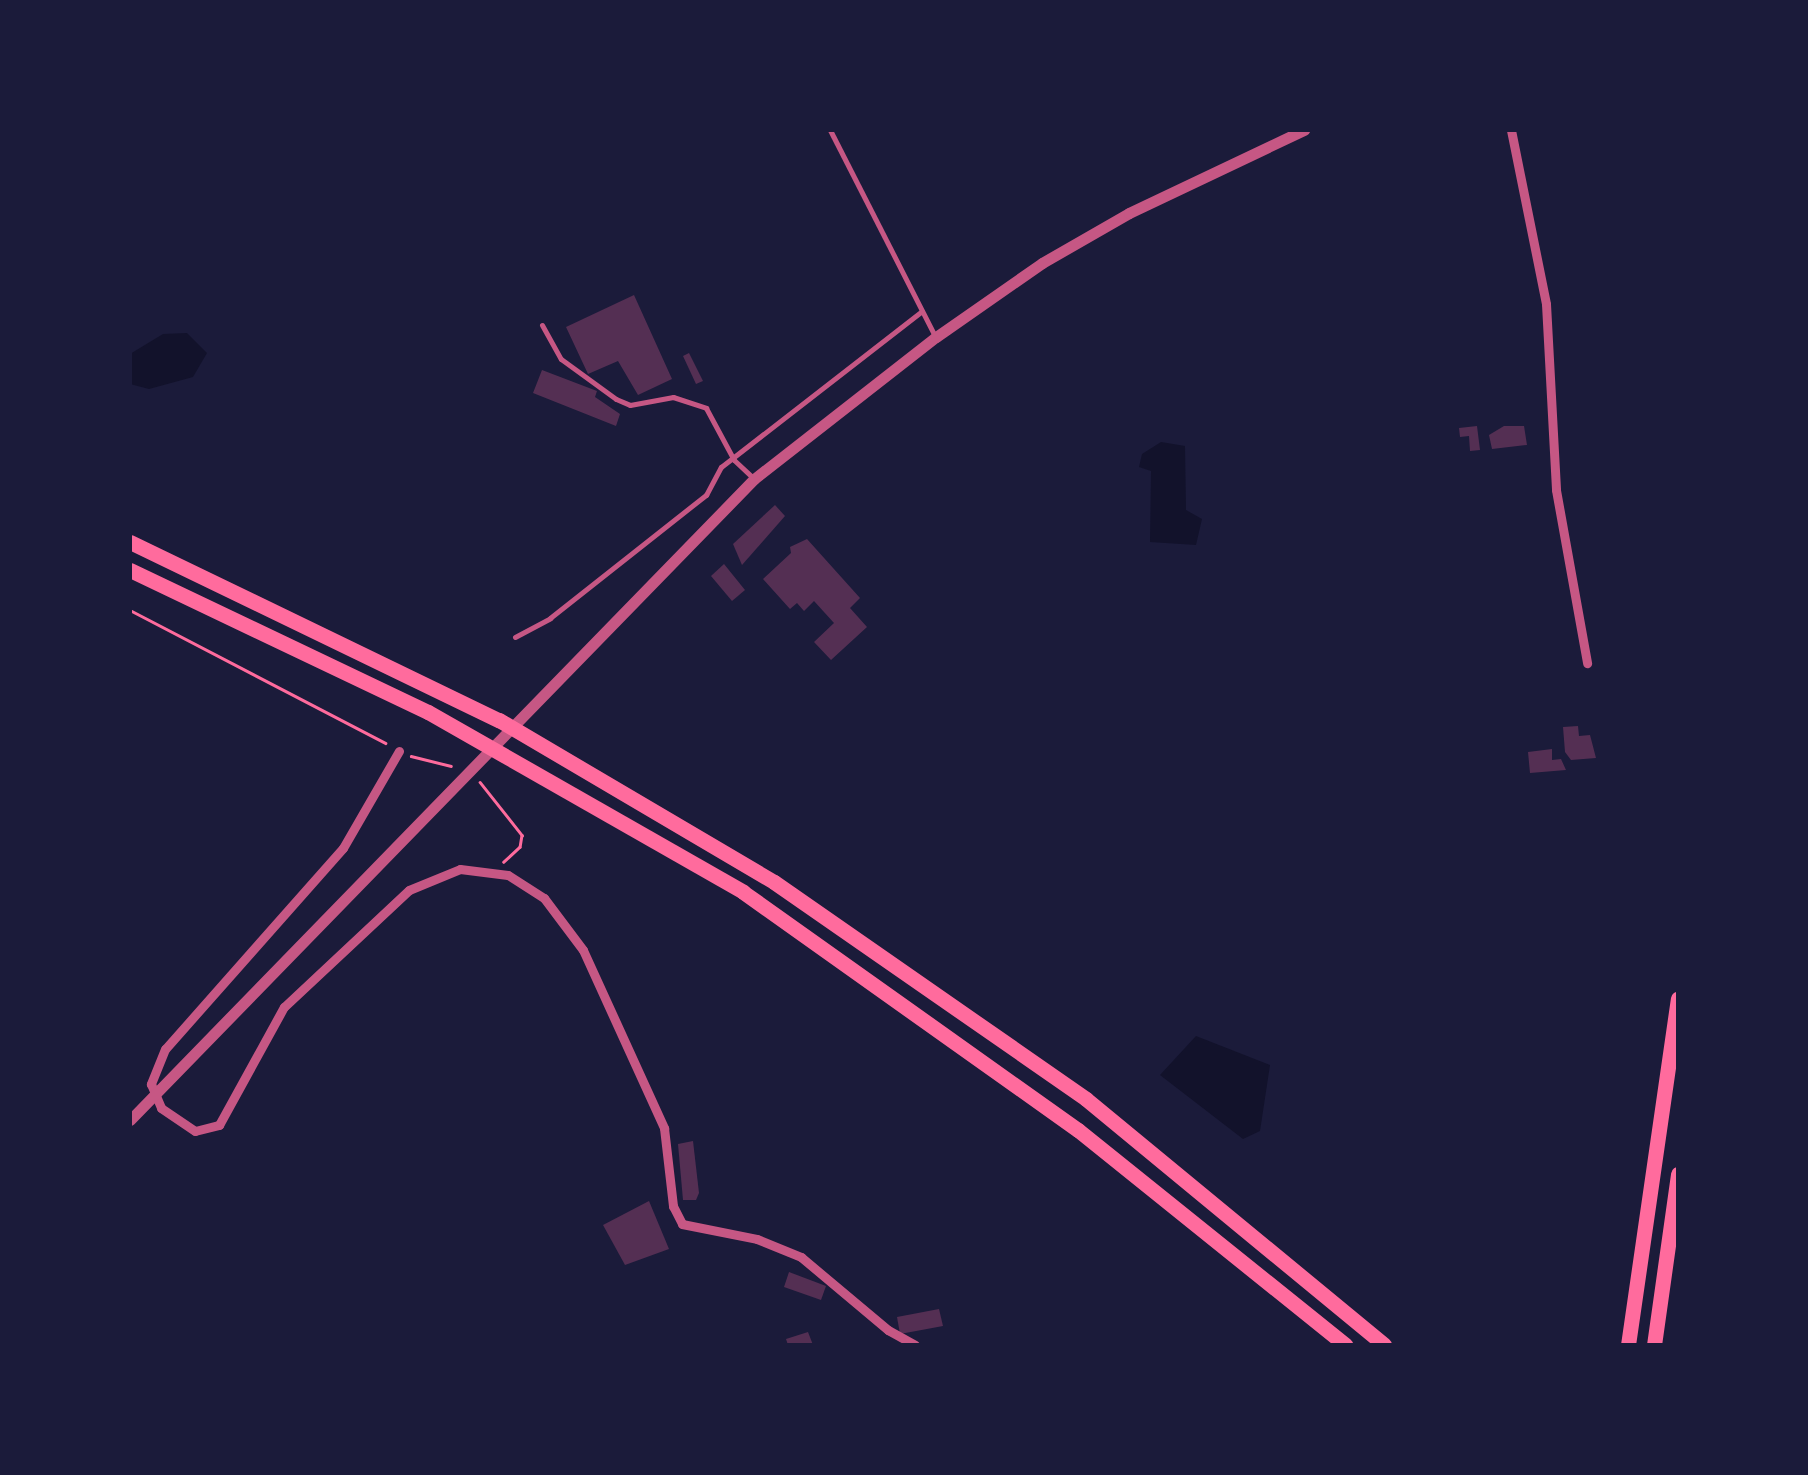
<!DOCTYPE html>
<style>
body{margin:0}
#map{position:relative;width:1808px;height:1475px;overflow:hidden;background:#1b1b3a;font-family:Figtree,sans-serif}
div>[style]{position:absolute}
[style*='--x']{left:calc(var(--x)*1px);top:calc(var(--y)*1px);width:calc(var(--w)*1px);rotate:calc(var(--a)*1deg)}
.water>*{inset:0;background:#12122b}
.building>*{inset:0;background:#542f53}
.path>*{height:2.5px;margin:-1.25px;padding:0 1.25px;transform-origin:1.25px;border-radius:1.25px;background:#ff6b9d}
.service>*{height:5px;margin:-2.5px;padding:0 2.5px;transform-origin:2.5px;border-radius:2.5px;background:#c65784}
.minor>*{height:9px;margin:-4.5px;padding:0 4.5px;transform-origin:4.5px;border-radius:4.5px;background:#c65784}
.tertiary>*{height:11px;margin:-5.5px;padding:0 5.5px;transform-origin:5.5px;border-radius:5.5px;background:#c65784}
.trunk>*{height:15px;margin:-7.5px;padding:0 7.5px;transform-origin:7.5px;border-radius:7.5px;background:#ff6b9d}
span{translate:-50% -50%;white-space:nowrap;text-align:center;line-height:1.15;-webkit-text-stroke:9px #1b1b3a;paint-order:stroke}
.frame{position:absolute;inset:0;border:132px solid #1b1b3a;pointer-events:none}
</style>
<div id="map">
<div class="water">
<div style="clip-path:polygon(187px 333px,207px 353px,193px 377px,149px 389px,130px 384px,130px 354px,163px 334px)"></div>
<div style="clip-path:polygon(1161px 442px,1185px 446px,1186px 510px,1202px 519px,1196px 545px,1150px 542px,1151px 471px,1139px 467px,1142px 454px)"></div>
<div style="clip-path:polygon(1196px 1036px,1270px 1065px,1260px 1131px,1243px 1139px,1160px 1075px)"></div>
</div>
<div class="building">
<div style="clip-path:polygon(634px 295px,672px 379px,638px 395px,618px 361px,588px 374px,566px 327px)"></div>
<div style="clip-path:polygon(689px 353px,703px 381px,696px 384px,683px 356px)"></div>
<div style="clip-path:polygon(542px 370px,597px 391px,595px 397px,620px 414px,616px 426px,533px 393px)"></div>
<div style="clip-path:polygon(1477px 426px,1480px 450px,1470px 451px,1469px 436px,1460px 437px,1459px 428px)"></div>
<div style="clip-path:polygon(1504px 426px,1524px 426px,1527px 445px,1492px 449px,1489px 435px)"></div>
<div style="clip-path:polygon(775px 505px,785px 516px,742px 565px,733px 544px)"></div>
<div style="clip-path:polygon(807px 539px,860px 598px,850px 608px,867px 627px,831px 660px,814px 642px,834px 623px,814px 601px,804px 611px,797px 603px,790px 609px,763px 579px,791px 553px,790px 547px)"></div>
<div style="clip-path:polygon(724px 564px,745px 590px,732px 601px,711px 576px)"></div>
<div style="clip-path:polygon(1578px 726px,1579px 736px,1590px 735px,1596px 758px,1571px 760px,1565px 752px,1563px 727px)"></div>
<div style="clip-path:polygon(1552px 749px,1552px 760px,1561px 759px,1566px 770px,1530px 773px,1528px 752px)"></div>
<div style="clip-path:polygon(693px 1141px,699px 1193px,696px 1200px,683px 1200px,678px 1144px)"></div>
<div style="clip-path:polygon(649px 1201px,669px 1249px,625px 1265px,603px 1225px)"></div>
<div style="clip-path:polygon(789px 1272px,826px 1286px,821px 1300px,784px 1287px)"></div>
<div style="clip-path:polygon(939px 1309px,943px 1326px,900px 1334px,897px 1317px)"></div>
<div style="clip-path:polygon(808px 1332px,813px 1345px,788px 1345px,786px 1339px)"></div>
</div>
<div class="path">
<div style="--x:130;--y:610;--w:288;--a:27.5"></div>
<div style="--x:411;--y:756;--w:41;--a:14"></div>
<div style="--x:480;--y:782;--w:68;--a:51.6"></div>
<div style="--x:522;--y:835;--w:12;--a:99"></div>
<div style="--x:520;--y:847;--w:22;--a:137"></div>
</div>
<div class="service">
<div style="--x:830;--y:130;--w:229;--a:63"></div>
<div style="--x:542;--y:325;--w:39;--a:61"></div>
<div style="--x:561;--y:359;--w:68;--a:36"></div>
<div style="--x:616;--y:399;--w:15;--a:23"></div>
<div style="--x:630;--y:405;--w:44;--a:-10.5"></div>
<div style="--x:673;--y:397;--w:35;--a:18"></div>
<div style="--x:706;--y:408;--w:59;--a:61.7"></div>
<div style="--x:734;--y:460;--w:25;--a:43"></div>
<div style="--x:515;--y:637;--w:40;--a:-28"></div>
<div style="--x:550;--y:618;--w:199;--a:-38.3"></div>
<div style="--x:706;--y:495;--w:32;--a:-62"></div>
<div style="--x:721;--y:467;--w:254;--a:-37.8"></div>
</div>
<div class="minor">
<div style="--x:1511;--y:130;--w:177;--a:78.6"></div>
<div style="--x:1546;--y:304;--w:186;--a:86.9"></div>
<div style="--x:1556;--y:490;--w:176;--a:79.8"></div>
<div style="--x:399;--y:751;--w:112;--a:120"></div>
<div style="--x:343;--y:848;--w:268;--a:131.5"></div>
<div style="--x:165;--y:1049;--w:38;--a:112"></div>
<div style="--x:151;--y:1084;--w:26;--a:67"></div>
<div style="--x:161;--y:1108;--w:41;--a:34.1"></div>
<div style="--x:195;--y:1131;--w:25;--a:-14"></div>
<div style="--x:219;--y:1125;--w:135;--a:-61.2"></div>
<div style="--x:284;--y:1007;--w:171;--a:-43.1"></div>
<div style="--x:409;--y:890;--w:55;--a:-22.4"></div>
<div style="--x:460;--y:869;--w:48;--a:7.1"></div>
<div style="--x:508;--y:875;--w:43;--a:32.6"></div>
<div style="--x:544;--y:898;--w:65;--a:53.1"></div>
<div style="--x:583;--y:950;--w:196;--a:65.5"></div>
<div style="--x:664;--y:1128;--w:79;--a:83.4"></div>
<div style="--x:673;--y:1206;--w:20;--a:63"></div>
<div style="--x:682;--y:1224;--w:76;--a:11.3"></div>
<div style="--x:757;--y:1239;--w:48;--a:22.2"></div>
<div style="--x:801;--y:1257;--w:114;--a:40"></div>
<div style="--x:888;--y:1330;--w:31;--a:29"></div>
</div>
<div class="tertiary">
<div style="--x:130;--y:1120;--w:895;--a:-45.77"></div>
<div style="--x:754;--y:479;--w:231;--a:-38"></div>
<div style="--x:936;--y:337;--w:129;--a:-34.9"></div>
<div style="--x:1042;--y:263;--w:100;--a:-29.9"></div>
<div style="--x:1129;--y:213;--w:194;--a:-25.4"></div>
</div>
<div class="trunk">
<div style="--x:130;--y:542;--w:410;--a:25.8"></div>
<div style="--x:499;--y:720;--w:319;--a:30.5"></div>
<div style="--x:774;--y:882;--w:380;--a:34.8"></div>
<div style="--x:1086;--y:1099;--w:386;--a:39.5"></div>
<div style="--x:130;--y:570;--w:330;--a:25.5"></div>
<div style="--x:428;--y:712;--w:363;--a:29.7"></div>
<div style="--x:743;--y:892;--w:411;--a:35.4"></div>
<div style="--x:1078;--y:1130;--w:343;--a:38.8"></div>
<div style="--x:1628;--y:1345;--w:350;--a:-81.8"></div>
<div style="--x:1654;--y:1345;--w:173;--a:-82"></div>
</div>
<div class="frame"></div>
</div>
